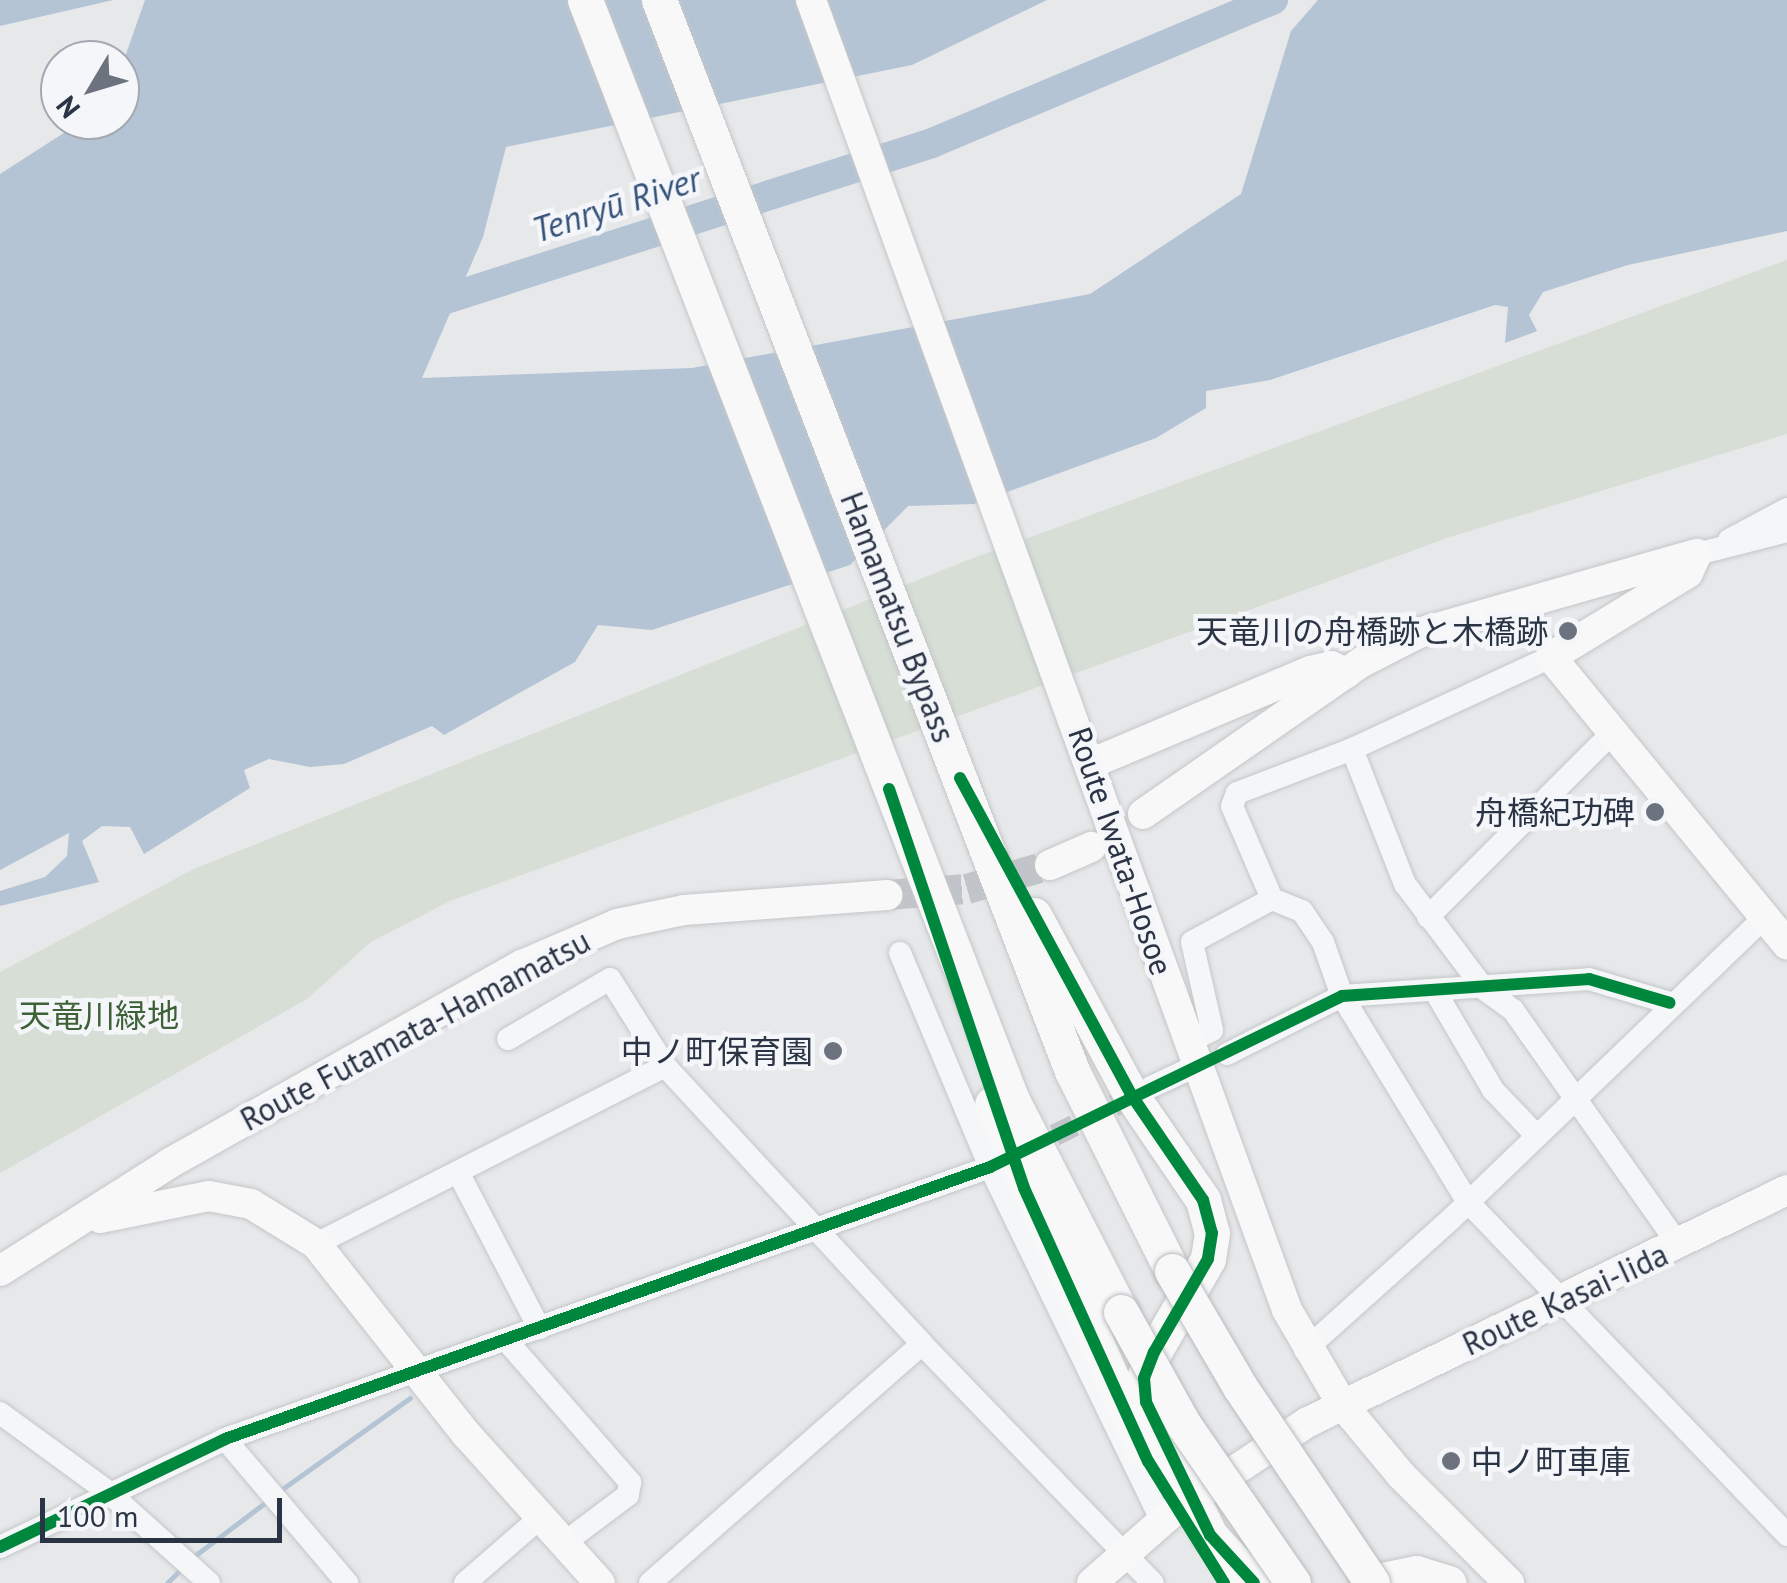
<!DOCTYPE html>
<meta charset="utf-8">
<style>
body{margin:0}
#map{position:relative;width:1787px;height:1583px;overflow:hidden;background:#e6e8ea;font-family:"PT Sans","Noto Sans JP",sans-serif}
div>[style]{position:absolute}
[style*='--x']{left:calc(var(--x)*1px);top:calc(var(--y)*1px);width:calc(var(--w)*1px);rotate:calc(var(--a)*1deg)}
.green>*{inset:0;background:#d6ded6}
.water>*{inset:0;background:#b4c4d5}
.stream>*{height:5px;margin:-2.5px;padding:0 2.5px;transform-origin:2.5px;border-radius:2.5px;background:#b4c4d5}
.river>*{height:30px;margin:-15px;padding:0 15px;transform-origin:15px;border-radius:15px;background:#b4c4d5}
.minor-tunnel>*{height:22px;margin-top:-11px;transform-origin:0;background:repeating-linear-gradient(90deg,#c1c4c9 0 22px,transparent 0 33px)}
.major-tunnel>*{height:30px;margin-top:-15px;transform-origin:0;background:repeating-linear-gradient(90deg,#c1c4c9 0 30px,transparent 0 45px)}
.roads{filter:drop-shadow(0 0 2px #c4c6c8) drop-shadow(0 0 2px #c4c6c8)}
.minor>*{height:22px;margin:-11px;padding:0 11px;transform-origin:11px;border-radius:11px;background:#f5f6f7}
.major>*{height:30px;margin:-15px;padding:0 15px;transform-origin:15px;border-radius:15px;background:#f8f8f8}
.highway>*{height:35px;margin:-17.5px;padding:0 17.5px;transform-origin:17.5px;border-radius:17.5px;background:#f8f8f8}
.bridges{filter:drop-shadow(0 0 2px #b8bbbf) drop-shadow(0 0 2px #b8bbbf)}
.highway-bridge>*{height:35px;margin:-17.5px;padding:0 17.5px;transform-origin:17.5px;border-radius:17.5px;background:#f8f8f8}
.cycleway>*{height:12px;margin:-6px;padding:0 6px;transform-origin:6px;border-radius:6px;background:#00873e}
.dots>*{width:28px;height:28px;translate:-50% -50%;box-sizing:border-box;border:5px solid #f4f6f9;border-radius:50%}
span{translate:-50% -50%;white-space:nowrap;text-align:center;line-height:1.15;-webkit-text-stroke:9px #f4f6f9;paint-order:stroke}
.street-label{font-size:32px;color:#2b3445}
.poi-label{font-size:32px;color:#2b3445}
.right{translate:-100% -50%;text-align:right}
.left{translate:0 -50%;text-align:left}
.park-label{font-size:32px;color:#3f6138}
.water-label{font-size:35px;color:#34527a;font-style:italic}
.north{position:absolute;left:40px;top:40px;width:100px;height:100px;box-sizing:border-box;background:#f4f6f9;border:2px solid #a4a8b1;border-radius:50%;rotate:232deg;font-size:28px;font-weight:700;line-height:40px;text-align:center;color:#2b3445}
.north::after{content:'';display:block;margin:auto;width:35px;height:45px;background:#6c737f;clip-path:polygon(50% 0,100% 100%,50% 72%,0 100%)}
.scale{position:absolute;left:40px;top:1498px;width:242px;height:45px;box-sizing:border-box;border:5px solid #2b3445;border-top:0;padding-left:12px;font-size:30px;line-height:35px;white-space:nowrap;color:#2b3445;-webkit-text-stroke:8px #f4f6f9;paint-order:stroke}
</style>
<div id="map">
<div class="green">
<div style="clip-path:polygon(1787px 260px,1787px 434px,1450px 537px,450px 901px,371px 942px,307px 999px,0 1173px,0 972px,194px 869px,968px 560px)"></div>
</div>
<div class="water">
<div style="clip-path:polygon(0 0,113px 0,0 26px)"></div>
<div style="clip-path:polygon(145px 0,1047px 0,912px 65px,506px 147px,483px 237px,422px 378px,692px 368px,1090px 294px,1241px 194px,1291px 31px,1318px 0,1787px 0,1787px 231px,1628px 265px,1543px 292px,1529px 315px,1537px 331px,1505px 343px,1508px 307px,1495px 305px,1270px 380px,1206px 391px,1206px 408px,1156px 438px,974px 504px,908px 506px,850px 565px,652px 630px,598px 625px,575px 662px,444px 735px,432px 726px,344px 764px,310px 767px,269px 759px,244px 770px,250px 788px,144px 854px,130px 827px,102px 826px,82px 841px,99px 882px,0 906px,0 891px,45px 877px,67px 856px,69px 833px,0 870px,0 174px,84px 120px,120px 120px,120px 71px)"></div>
</div>
<div class="stream">
<div style="--x:278;--y:1492;--w:162;--a:-35.5"></div>
<div style="--x:193;--y:1557;--w:91;--a:-37"></div>
<div style="--x:167;--y:1583;--w:21;--a:-45"></div>
</div>
<div class="river">
<div style="--x:421;--y:307;--w:537;--a:-17.79"></div>
<div style="--x:932;--y:143;--w:370;--a:-22.8"></div>
</div>
<div class="minor-tunnel">
<div style="--x:1025;--y:1150;--w:133;--a:-26.4"></div>
</div>
<div class="major-tunnel">
<div style="--x:887;--y:895;--w:80;--a:-4.3"></div>
<div style="--x:967;--y:889;--w:86;--a:-16.1"></div>
</div>
<div class="roads">
<div class="minor">
<div style="--x:1729;--y:540;--w:66;--a:-28.1"></div>
<div style="--x:1697;--y:554;--w:93;--a:-14.3"></div>
<div style="--x:1352;--y:749;--w:145;--a:68.6"></div>
<div style="--x:1405;--y:884;--w:131;--a:53"></div>
<div style="--x:1484;--y:989;--w:36;--a:36"></div>
<div style="--x:1513;--y:1010;--w:288;--a:54.8"></div>
<div style="--x:1272;--y:899;--w:32;--a:22"></div>
<div style="--x:1302;--y:911;--w:37;--a:56"></div>
<div style="--x:1323;--y:942;--w:57;--a:70.6"></div>
<div style="--x:1342;--y:996;--w:240;--a:58.6"></div>
<div style="--x:1467;--y:1201;--w:463;--a:46.2"></div>
<div style="--x:1428;--y:917;--w:262;--a:-45"></div>
<div style="--x:900;--y:953;--w:232;--a:67.2"></div>
<div style="--x:990;--y:1167;--w:394;--a:64.1"></div>
<div style="--x:1435;--y:991;--w:115;--a:59.6"></div>
<div style="--x:1493;--y:1090;--w:61;--a:46.3"></div>
<div style="--x:508;--y:1039;--w:118;--a:-30.5"></div>
<div style="--x:610;--y:979;--w:103;--a:57.7"></div>
<div style="--x:665;--y:1066;--w:379;--a:47.2"></div>
<div style="--x:922;--y:1344;--w:362;--a:138.7"></div>
<div style="--x:1187;--y:1043;--w:28;--a:-27"></div>
<div style="--x:1212;--y:1030;--w:90;--a:-102.8"></div>
<div style="--x:1192;--y:942;--w:91;--a:-28.3"></div>
<div style="--x:1272;--y:899;--w:101;--a:-113.3"></div>
<div style="--x:1232;--y:806;--w:14;--a:-69"></div>
<div style="--x:1237;--y:793;--w:123;--a:-20.9"></div>
<div style="--x:1352;--y:749;--w:219;--a:-24.8"></div>
<div style="--x:1227;--y:1054;--w:129;--a:-26.8"></div>
<div style="--x:1342;--y:996;--w:248;--a:-3.9"></div>
<div style="--x:1589;--y:979;--w:84;--a:16.5"></div>
<div style="--x:1151;--y:1087;--w:38;--a:-25"></div>
<div style="--x:459;--y:1174;--w:174;--a:62.5"></div>
<div style="--x:316;--y:1244;--w:392;--a:-27"></div>
<div style="--x:506;--y:1340;--w:189;--a:48.9"></div>
<div style="--x:630;--y:1482;--w:13;--a:99"></div>
<div style="--x:628;--y:1495;--w:80;--a:143.1"></div>
<div style="--x:922;--y:1344;--w:332;--a:46"></div>
<div style="--x:1305;--y:1350;--w:196;--a:-41.9"></div>
<div style="--x:1451;--y:1219;--w:437;--a:-43.9"></div>
<div style="--x:0;--y:1413;--w:132;--a:36.1"></div>
<div style="--x:107;--y:1491;--w:137;--a:42"></div>
<div style="--x:225;--y:1439;--w:189;--a:49.7"></div>
<div style="--x:0;--y:1547;--w:250;--a:-25.6"></div>
<div style="--x:225;--y:1439;--w:812;--a:-19.57"></div>
<div style="--x:465;--y:1583;--w:101;--a:-41"></div>
</div>
<div class="major">
<div style="--x:811;--y:0;--w:1394;--a:70.03"></div>
<div style="--x:1287;--y:1310;--w:109;--a:59.7"></div>
<div style="--x:1342;--y:1404;--w:92;--a:50.3"></div>
<div style="--x:1401;--y:1475;--w:153;--a:45"></div>
<div style="--x:1694;--y:560;--w:14;--a:115"></div>
<div style="--x:1688;--y:573;--w:161;--a:148.5"></div>
<div style="--x:1551;--y:657;--w:372;--a:50.6"></div>
<div style="--x:1090;--y:764;--w:239;--a:-22.9"></div>
<div style="--x:1310;--y:671;--w:22;--a:-13"></div>
<div style="--x:1331;--y:666;--w:17;--a:25"></div>
<div style="--x:1143;--y:814;--w:267;--a:-34.8"></div>
<div style="--x:1362;--y:662;--w:64;--a:-27"></div>
<div style="--x:1419;--y:633;--w:289;--a:-15.9"></div>
<div style="--x:1050;--y:865;--w:45;--a:-23.7"></div>
<div style="--x:100;--y:1218;--w:111;--a:-11.4"></div>
<div style="--x:209;--y:1196;--w:43;--a:10.8"></div>
<div style="--x:251;--y:1204;--w:76;--a:31.6"></div>
<div style="--x:316;--y:1244;--w:243;--a:51.7"></div>
<div style="--x:467;--y:1435;--w:199;--a:48.1"></div>
<div style="--x:0;--y:1271;--w:201;--a:-32.4"></div>
<div style="--x:170;--y:1163;--w:404;--a:-29.4"></div>
<div style="--x:522;--y:965;--w:103;--a:-23.3"></div>
<div style="--x:617;--y:924;--w:68;--a:-11.8"></div>
<div style="--x:684;--y:910;--w:204;--a:-4.2"></div>
<div style="--x:1092;--y:1583;--w:109;--a:-41.3"></div>
<div style="--x:1174;--y:1511;--w:161;--a:-33.6"></div>
<div style="--x:1308;--y:1422;--w:532;--a:-25.84"></div>
</div>
<div class="highway">
<div style="--x:585;--y:0;--w:1178;--a:68.79"></div>
<div style="--x:1011;--y:1098;--w:241;--a:62.8"></div>
<div style="--x:659;--y:0;--w:1148;--a:68.91"></div>
<div style="--x:1072;--y:1071;--w:224;--a:63.4"></div>
<div style="--x:1034;--y:915;--w:202;--a:61.7"></div>
<div style="--x:1130;--y:1093;--w:130;--a:55.7"></div>
<div style="--x:1203;--y:1200;--w:34;--a:75"></div>
<div style="--x:1212;--y:1233;--w:26;--a:99"></div>
<div style="--x:1208;--y:1259;--w:108;--a:120.1"></div>
<div style="--x:1154;--y:1352;--w:28;--a:111"></div>
<div style="--x:1144;--y:1378;--w:24;--a:85"></div>
<div style="--x:1146;--y:1402;--w:148;--a:64.3"></div>
<div style="--x:1210;--y:1535;--w:65;--a:47.5"></div>
<div style="--x:992;--y:1104;--w:378;--a:66.4"></div>
<div style="--x:1367;--y:1583;--w:50;--a:-11.5"></div>
<div style="--x:1416;--y:1573;--w:34;--a:17"></div>
</div>
</div>
<div class="bridges">
<div class="highway-bridge">
<div style="--x:1172;--y:1271;--w:134;--a:59.6"></div>
<div style="--x:1240;--y:1387;--w:236;--a:56"></div>
<div style="--x:1121;--y:1312;--w:129;--a:60.9"></div>
<div style="--x:1184;--y:1425;--w:192;--a:55.4"></div>
</div>
</div>
<div class="cycleway">
<div style="--x:960;--y:778;--w:358;--a:61.6"></div>
<div style="--x:1130;--y:1093;--w:130;--a:55.7"></div>
<div style="--x:1203;--y:1200;--w:34;--a:75"></div>
<div style="--x:1212;--y:1233;--w:26;--a:99"></div>
<div style="--x:1208;--y:1259;--w:108;--a:120.1"></div>
<div style="--x:1154;--y:1352;--w:28;--a:111"></div>
<div style="--x:1144;--y:1378;--w:24;--a:85"></div>
<div style="--x:1146;--y:1402;--w:148;--a:64.3"></div>
<div style="--x:1210;--y:1535;--w:65;--a:47.5"></div>
<div style="--x:889;--y:789;--w:421;--a:71.3"></div>
<div style="--x:1024;--y:1188;--w:300;--a:65.6"></div>
<div style="--x:1148;--y:1461;--w:144;--a:58.1"></div>
<div style="--x:0;--y:1547;--w:250;--a:-25.6"></div>
<div style="--x:225;--y:1439;--w:812;--a:-19.57"></div>
<div style="--x:990;--y:1167;--w:391;--a:-25.9"></div>
<div style="--x:1342;--y:996;--w:248;--a:-3.9"></div>
<div style="--x:1589;--y:979;--w:84;--a:16.5"></div>
</div>
<div class="dots">
<div style="left:1568px;top:631px;background:#6c737f"></div>
<div style="left:1655px;top:812px;background:#6c737f"></div>
<div style="left:833px;top:1051px;background:#6c737f"></div>
<div style="left:1451px;top:1461px;background:#6c737f"></div>
</div>
<div class="street-label">
<span style="left:898px;top:617px;rotate:69deg">Hamamatsu Bypass</span>
<span style="left:1121px;top:851px;rotate:71deg">Route Iwata-Hosoe</span>
<span style="left:415px;top:1030px;rotate:-28deg">Route Futamata-Hamamatsu</span>
<span style="left:1565px;top:1299px;rotate:-25deg">Route Kasai-Iida</span>
</div>
<div class="poi-label">
<span class="right" style="left:1548px;top:631px">天竜川の舟橋跡と木橋跡</span>
<span class="right" style="left:1635px;top:812px">舟橋紀功碑</span>
<span class="right" style="left:813px;top:1051px">中ノ町保育園</span>
<span class="left" style="left:1471px;top:1461px">中ノ町車庫</span>
</div>
<div class="park-label">
<span style="left:99px;top:1015px">天竜川緑地</span>
</div>
<div class="water-label">
<span style="left:616px;top:204px;rotate:-18deg">Tenryū River</span>
</div>
<div class="north">N</div>
<div class="scale">100 m</div>
</div>
